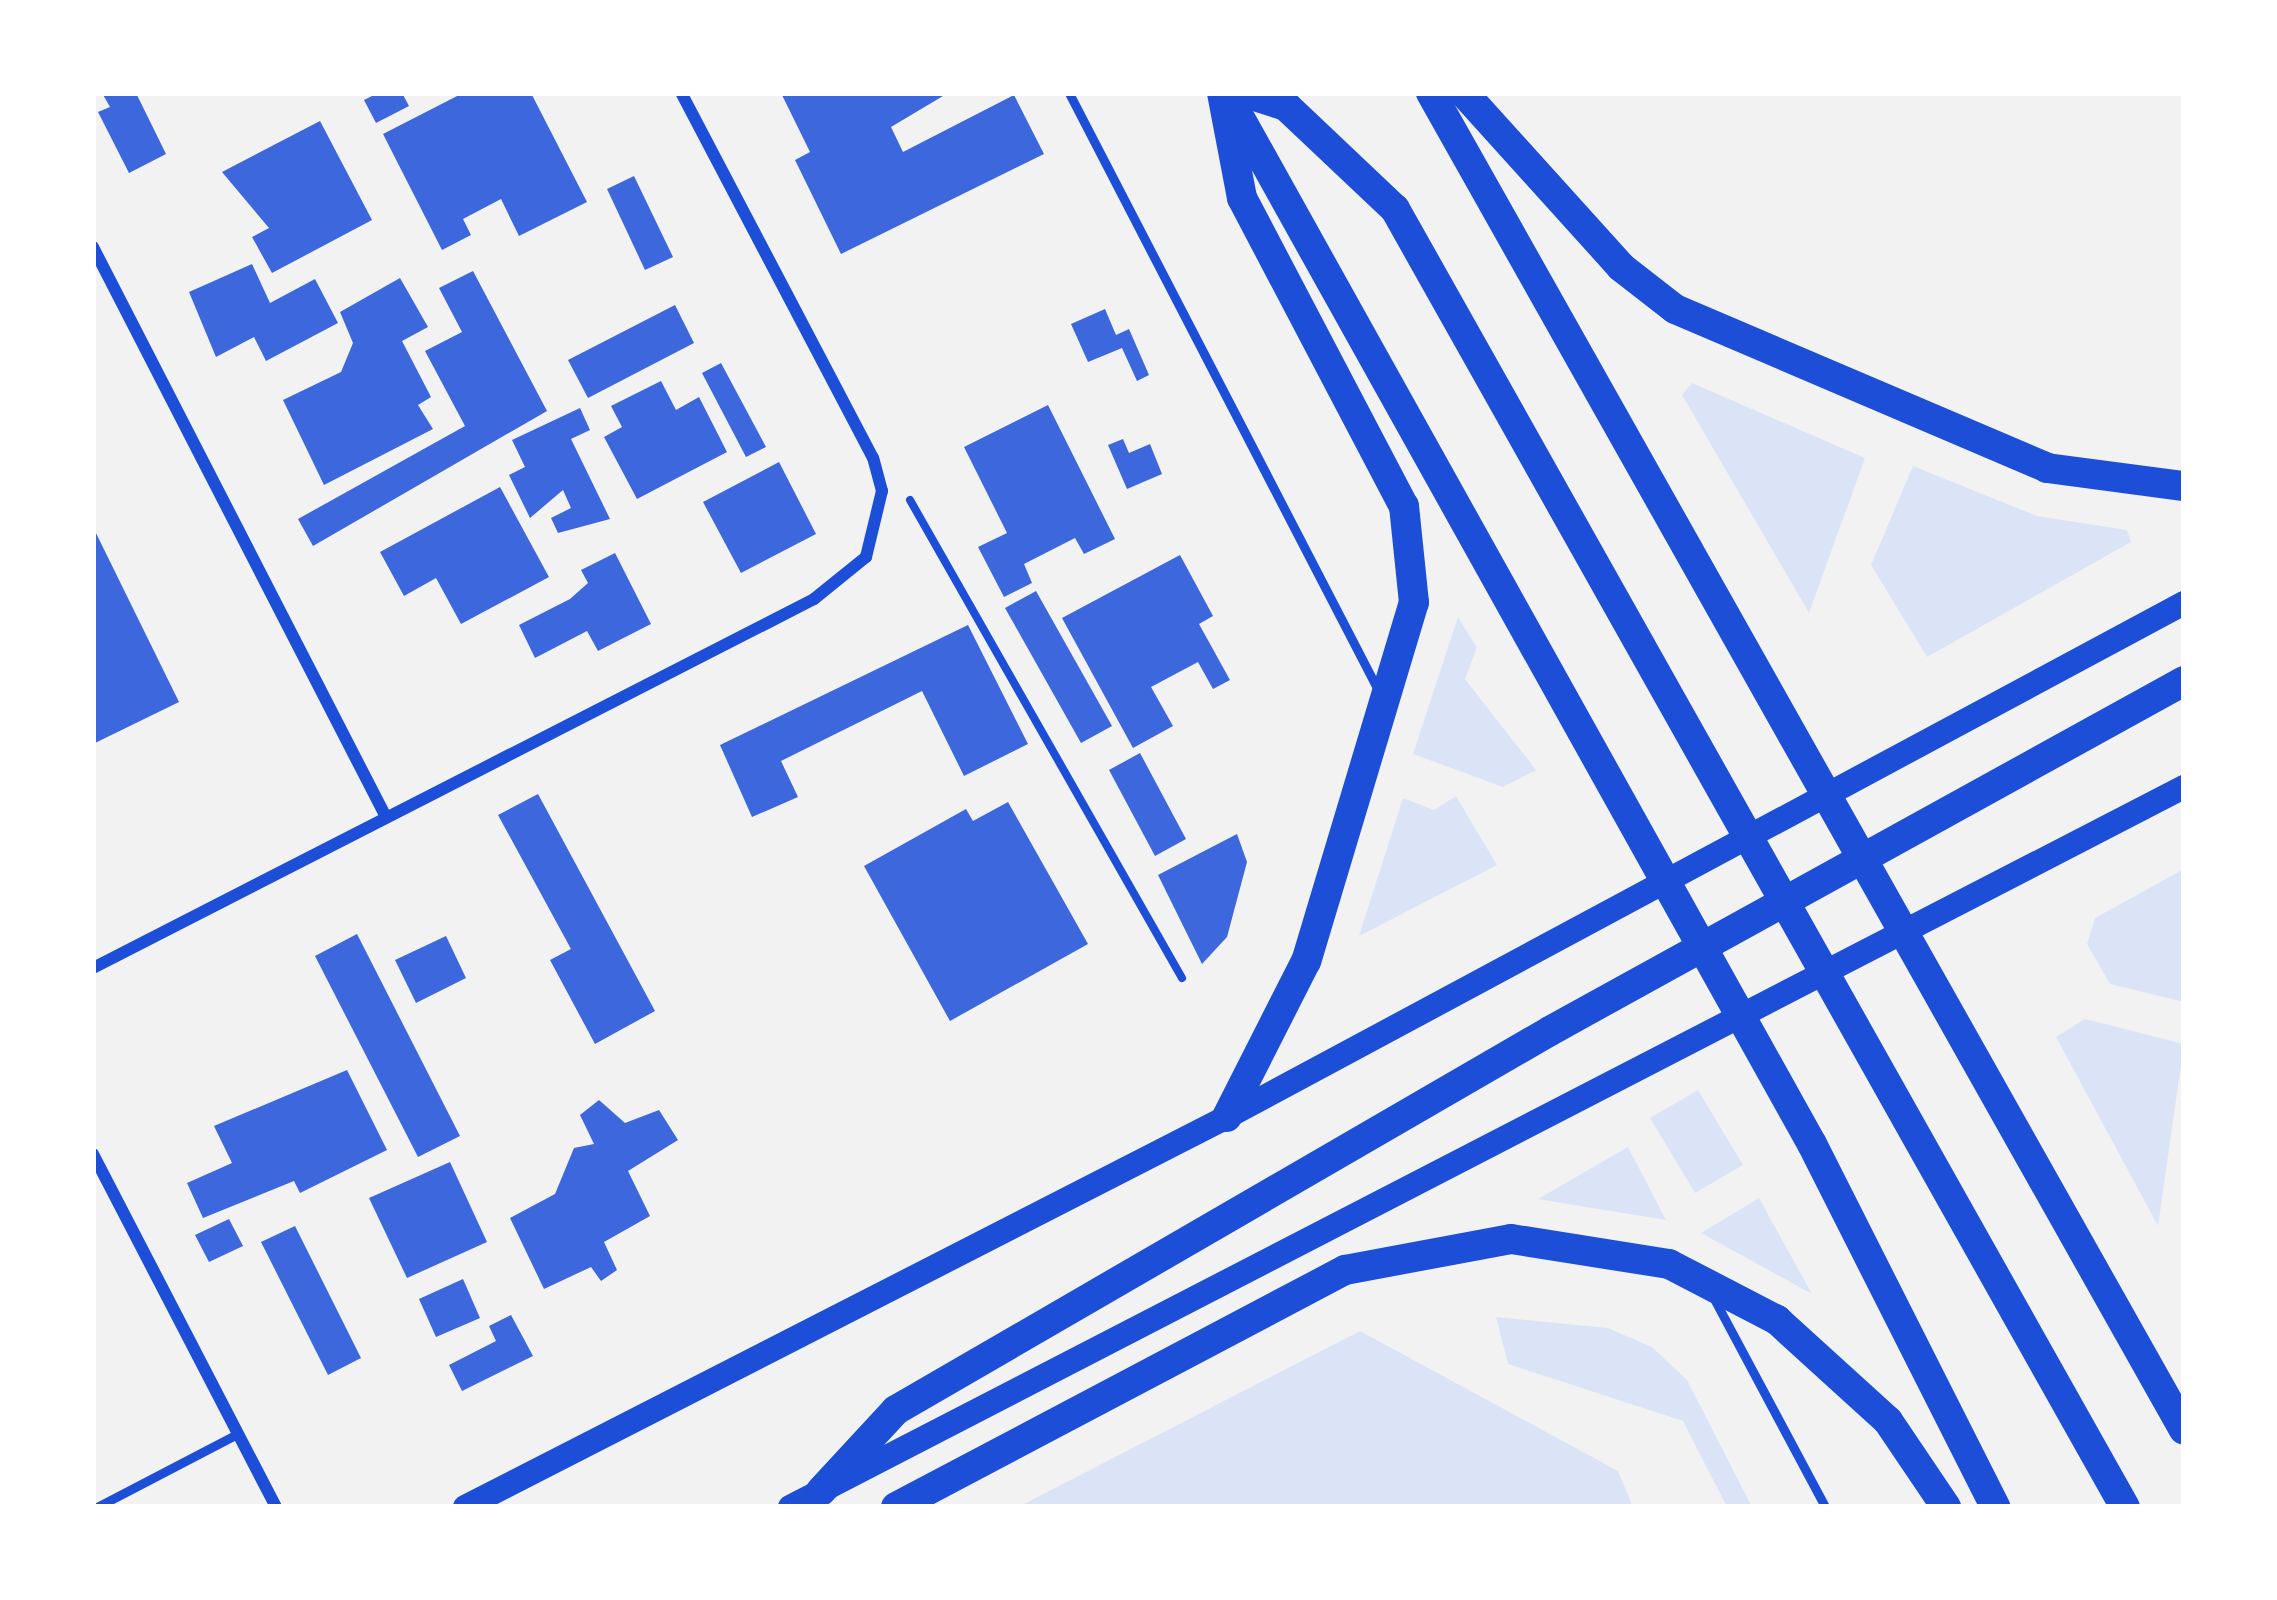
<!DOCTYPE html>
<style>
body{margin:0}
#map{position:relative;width:2277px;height:1600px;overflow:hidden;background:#f2f2f2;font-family:"Open Sans",sans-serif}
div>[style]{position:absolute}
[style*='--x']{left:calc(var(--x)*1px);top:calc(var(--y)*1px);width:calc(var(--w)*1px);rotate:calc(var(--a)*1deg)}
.green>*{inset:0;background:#dbe4f7}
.building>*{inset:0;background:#3d67dc}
.path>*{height:8px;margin:-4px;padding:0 4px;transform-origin:4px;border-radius:4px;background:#1d4ed8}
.service>*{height:9px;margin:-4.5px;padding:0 4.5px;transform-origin:4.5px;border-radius:4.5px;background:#1d4ed8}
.minor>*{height:12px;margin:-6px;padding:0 6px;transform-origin:6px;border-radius:6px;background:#1d4ed8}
.secondary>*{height:24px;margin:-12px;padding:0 12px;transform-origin:12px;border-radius:12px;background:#1d4ed8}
.primary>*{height:30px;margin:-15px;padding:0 15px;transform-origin:15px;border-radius:15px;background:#1d4ed8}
span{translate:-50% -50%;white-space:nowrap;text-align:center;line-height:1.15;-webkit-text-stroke:9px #fff;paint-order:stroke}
.frame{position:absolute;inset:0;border:96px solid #fff;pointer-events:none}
</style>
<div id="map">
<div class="green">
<div style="clip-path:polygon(1692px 383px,1865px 458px,1809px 613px,1682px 395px)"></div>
<div style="clip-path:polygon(1913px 466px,2037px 516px,2127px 530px,2131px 542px,1927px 657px,1871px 565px)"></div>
<div style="clip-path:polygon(1458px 617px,1477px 648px,1465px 679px,1536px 770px,1503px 787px,1413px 754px)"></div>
<div style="clip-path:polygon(1456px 796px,1497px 865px,1359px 936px,1403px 798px,1434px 810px)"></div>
<div style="clip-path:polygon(2184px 869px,2184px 1002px,2110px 984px,2087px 944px,2095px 918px)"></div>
<div style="clip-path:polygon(2085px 1019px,2184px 1044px,2158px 1226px,2056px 1037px)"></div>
<div style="clip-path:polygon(1698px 1090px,1743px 1165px,1695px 1193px,1650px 1118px)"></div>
<div style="clip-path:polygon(1628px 1147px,1666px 1220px,1537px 1199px,1538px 1199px)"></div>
<div style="clip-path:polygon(1759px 1198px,1812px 1294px,1701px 1233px)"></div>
<div style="clip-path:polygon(1496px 1317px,1608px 1328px,1652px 1347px,1687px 1380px,1752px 1507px,1727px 1507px,1683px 1421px,1508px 1364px)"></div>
<div style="clip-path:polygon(1360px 1331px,1618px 1471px,1633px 1507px,1018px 1507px)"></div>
</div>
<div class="building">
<div style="clip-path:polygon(102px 93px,136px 93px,166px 154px,129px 173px,98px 112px,110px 107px)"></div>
<div style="clip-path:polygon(378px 93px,402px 93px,409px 106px,376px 123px,364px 100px)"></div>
<div style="clip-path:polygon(463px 93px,531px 93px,587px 202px,519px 236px,501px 199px,463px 219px,471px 235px,442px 250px,383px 134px)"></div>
<div style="clip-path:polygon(781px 93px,948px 93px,891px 127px,903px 152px,1014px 95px,1044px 154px,841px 254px,795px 160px,810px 152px)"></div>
<div style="clip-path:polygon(320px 121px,372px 220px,272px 273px,252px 237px,269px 228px,222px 172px)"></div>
<div style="clip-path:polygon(634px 176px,673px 257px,645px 270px,607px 189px)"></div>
<div style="clip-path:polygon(252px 264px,270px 303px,315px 279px,338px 323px,266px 361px,254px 337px,216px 357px,189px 292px)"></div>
<div style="clip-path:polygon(473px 271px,547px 411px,313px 546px,298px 519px,465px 426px,425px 351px,462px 332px,439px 288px)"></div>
<div style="clip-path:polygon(400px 278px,428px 327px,402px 341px,431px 397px,418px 405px,433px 429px,324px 485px,283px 400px,341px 372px,353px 343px,340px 312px)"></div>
<div style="clip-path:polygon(675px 305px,694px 343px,588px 398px,568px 360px)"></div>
<div style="clip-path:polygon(1105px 309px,1116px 335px,1129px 329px,1149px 375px,1137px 381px,1122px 348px,1088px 362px,1071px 324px)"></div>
<div style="clip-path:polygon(721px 363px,766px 447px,746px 457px,702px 373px)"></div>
<div style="clip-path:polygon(661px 381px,676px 410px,699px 397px,727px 452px,637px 499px,604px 437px,622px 427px,611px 406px)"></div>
<div style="clip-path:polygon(1048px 405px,1115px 539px,1084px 554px,1075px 538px,1024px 564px,1032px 583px,1004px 597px,978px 547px,1007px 533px,964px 447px)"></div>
<div style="clip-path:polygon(580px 408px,590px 430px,571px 439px,610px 519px,558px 533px,551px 518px,571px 508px,563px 490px,530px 518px,509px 475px,525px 467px,512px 440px)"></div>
<div style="clip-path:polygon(1123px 439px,1129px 453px,1150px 444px,1162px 474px,1127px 489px,1108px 445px)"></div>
<div style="clip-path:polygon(779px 462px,816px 534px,741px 573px,703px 502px)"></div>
<div style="clip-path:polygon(500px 487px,549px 577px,461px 624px,436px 578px,404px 596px,380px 552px)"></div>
<div style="clip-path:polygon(93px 527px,179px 702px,93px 744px)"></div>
<div style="clip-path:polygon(615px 553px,651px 624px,598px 651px,587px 631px,535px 658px,519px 625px,570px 599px,588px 583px,581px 570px)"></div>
<div style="clip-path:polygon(1180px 555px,1213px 616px,1199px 624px,1230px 680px,1213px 689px,1198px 662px,1151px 687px,1173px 726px,1133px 748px,1062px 618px)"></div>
<div style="clip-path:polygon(1036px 591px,1112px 726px,1081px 743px,1005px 608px)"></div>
<div style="clip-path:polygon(968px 625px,1028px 744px,964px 776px,922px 691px,781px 761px,798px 797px,752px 817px,720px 745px)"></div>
<div style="clip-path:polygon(1140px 753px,1186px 839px,1155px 856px,1109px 770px)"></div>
<div style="clip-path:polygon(538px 794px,655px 1011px,595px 1044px,550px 960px,571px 949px,498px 815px)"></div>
<div style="clip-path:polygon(1008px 802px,1088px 944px,950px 1021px,864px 866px,966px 809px,973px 821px)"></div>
<div style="clip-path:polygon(1237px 834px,1247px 862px,1227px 937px,1202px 964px,1158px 875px)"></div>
<div style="clip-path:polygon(357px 934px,460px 1136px,418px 1157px,315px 956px)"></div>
<div style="clip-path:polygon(446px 936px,466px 978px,416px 1003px,395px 960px)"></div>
<div style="clip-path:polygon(347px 1070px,387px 1150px,300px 1193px,294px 1181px,203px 1218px,187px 1183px,232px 1163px,214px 1126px)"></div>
<div style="clip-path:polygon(599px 1100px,625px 1123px,659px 1110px,678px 1140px,628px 1171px,650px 1216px,604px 1242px,617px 1270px,601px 1281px,591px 1267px,544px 1289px,510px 1218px,555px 1194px,574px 1148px,594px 1144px,580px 1115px)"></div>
<div style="clip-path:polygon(450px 1162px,487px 1242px,407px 1278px,369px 1198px)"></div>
<div style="clip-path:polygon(229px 1219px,243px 1246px,209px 1262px,195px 1235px)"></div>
<div style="clip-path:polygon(295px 1226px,361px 1358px,328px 1375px,261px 1242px)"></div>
<div style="clip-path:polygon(463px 1279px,480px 1318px,436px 1337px,419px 1299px)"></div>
<div style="clip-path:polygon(511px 1315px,533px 1356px,462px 1391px,449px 1365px,496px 1341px,489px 1326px)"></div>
</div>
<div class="path">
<div style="--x:910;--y:500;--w:550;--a:60.36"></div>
</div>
<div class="service">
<div style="--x:1069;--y:93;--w:672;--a:62.63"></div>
<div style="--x:1712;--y:1295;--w:240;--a:61.9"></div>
<div style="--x:97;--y:1507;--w:158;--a:-27.5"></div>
</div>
<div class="minor">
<div style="--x:93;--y:247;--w:641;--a:62.8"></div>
<div style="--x:93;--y:968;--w:810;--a:-27.1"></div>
<div style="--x:814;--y:599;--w:67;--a:-38.9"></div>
<div style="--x:866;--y:557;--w:68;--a:-76.4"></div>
<div style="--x:882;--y:491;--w:34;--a:-105"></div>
<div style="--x:873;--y:458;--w:412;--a:-117.7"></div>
<div style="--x:93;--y:1154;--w:398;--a:62.6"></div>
</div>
<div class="secondary">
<div style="--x:465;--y:1507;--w:856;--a:-27.1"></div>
<div style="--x:1227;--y:1117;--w:1086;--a:-28.24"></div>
<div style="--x:790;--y:1507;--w:1569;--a:-27.32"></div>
</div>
<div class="primary">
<div style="--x:1222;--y:93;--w:107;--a:79.2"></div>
<div style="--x:1242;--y:198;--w:348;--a:62.3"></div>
<div style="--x:1404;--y:506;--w:97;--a:84.1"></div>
<div style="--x:1414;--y:602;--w:375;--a:106.7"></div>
<div style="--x:1306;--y:961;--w:175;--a:116.9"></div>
<div style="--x:1226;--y:93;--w:1203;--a:60.86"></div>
<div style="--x:1812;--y:1144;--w:407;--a:63.2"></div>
<div style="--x:1245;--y:93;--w:43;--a:17.6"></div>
<div style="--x:1286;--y:106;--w:150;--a:43.4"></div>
<div style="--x:1395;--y:209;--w:1489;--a:60.65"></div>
<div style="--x:1431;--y:93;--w:1534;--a:60.61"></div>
<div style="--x:1464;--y:93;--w:234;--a:47.9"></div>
<div style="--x:1621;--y:267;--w:68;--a:37.9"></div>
<div style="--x:1675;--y:309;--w:405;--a:23.1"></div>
<div style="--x:2047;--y:468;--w:138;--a:7.5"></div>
<div style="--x:821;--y:1491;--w:110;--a:-47.2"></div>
<div style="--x:896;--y:1410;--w:756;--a:-30.09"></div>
<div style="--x:1550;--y:1031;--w:724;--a:-28.9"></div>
<div style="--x:896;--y:1507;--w:508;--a:-27.83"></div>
<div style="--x:1345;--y:1270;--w:169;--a:-10.6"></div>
<div style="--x:1511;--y:1239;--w:160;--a:9"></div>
<div style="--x:1669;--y:1264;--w:122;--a:27.4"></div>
<div style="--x:1777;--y:1320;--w:150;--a:42.3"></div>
<div style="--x:1888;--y:1421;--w:104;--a:56"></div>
</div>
<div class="frame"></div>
</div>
